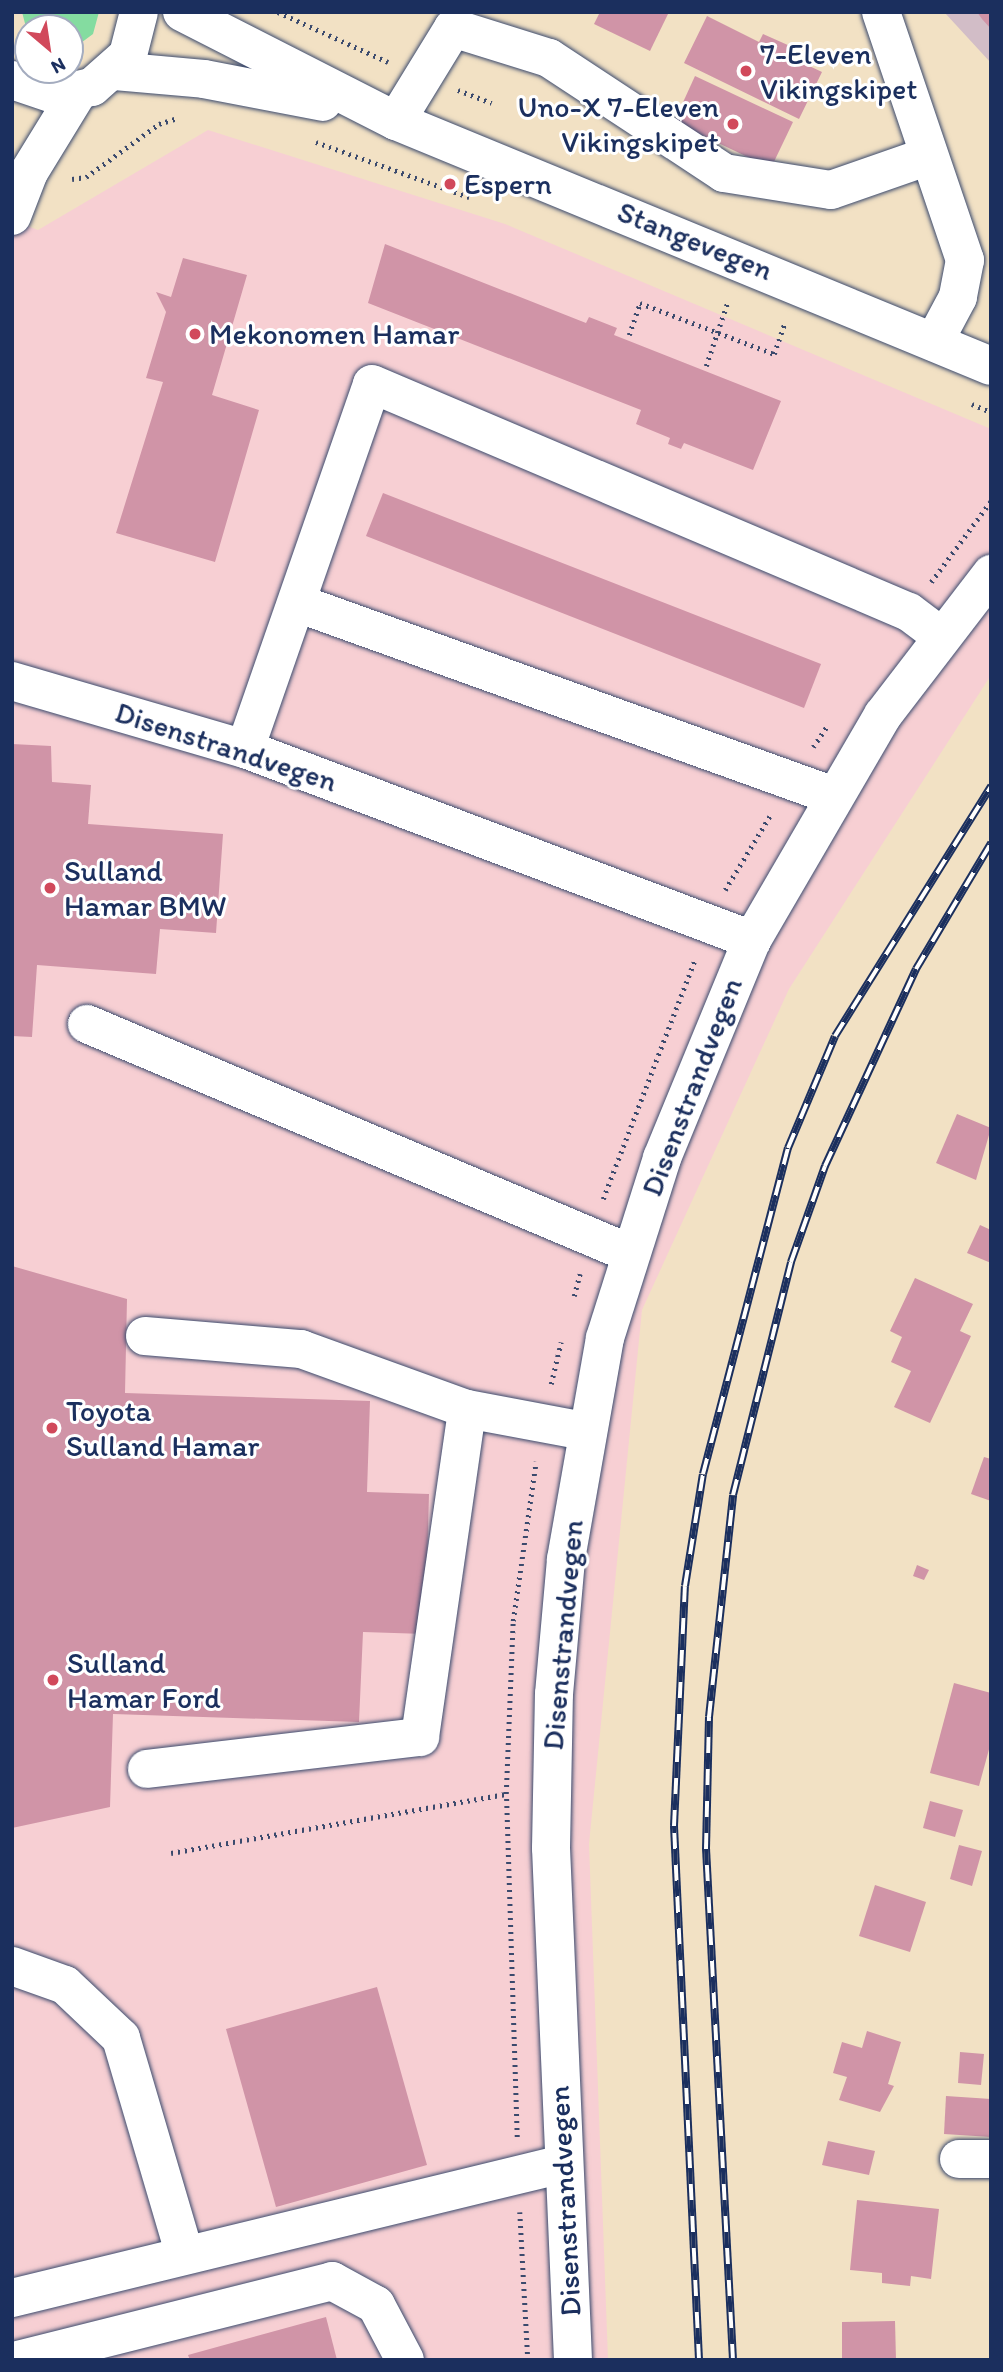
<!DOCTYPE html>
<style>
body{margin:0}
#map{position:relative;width:1003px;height:2372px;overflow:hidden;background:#f2e1c4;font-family:Itim,sans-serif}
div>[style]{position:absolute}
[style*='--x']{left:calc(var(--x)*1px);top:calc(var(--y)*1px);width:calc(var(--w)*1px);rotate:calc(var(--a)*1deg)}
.built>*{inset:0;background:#f7cfd3}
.industrial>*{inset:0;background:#d2bdc7}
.green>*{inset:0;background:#84dca0}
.building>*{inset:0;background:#d094a7}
.path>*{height:4.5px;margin-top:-2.25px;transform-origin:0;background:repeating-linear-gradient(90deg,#3b4a6d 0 2px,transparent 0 7px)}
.roads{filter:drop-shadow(0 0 2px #3b4a6d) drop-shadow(0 0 2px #3b4a6d)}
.minor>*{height:38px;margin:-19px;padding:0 19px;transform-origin:19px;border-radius:19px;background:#fff}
.major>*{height:38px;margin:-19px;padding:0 19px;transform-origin:19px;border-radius:19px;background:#fff}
.rail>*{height:8px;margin-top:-4px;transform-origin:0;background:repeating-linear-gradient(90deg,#fff 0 16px,#1b2f5e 0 32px);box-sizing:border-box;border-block:2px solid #1b2f5e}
.dots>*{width:19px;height:19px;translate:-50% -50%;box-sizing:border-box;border:4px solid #fff;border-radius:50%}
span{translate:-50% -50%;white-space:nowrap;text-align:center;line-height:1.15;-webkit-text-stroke:6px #fff;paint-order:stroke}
.poi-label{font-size:30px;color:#1b2f5e}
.left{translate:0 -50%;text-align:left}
.right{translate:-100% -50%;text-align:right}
.street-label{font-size:30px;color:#1b2f5e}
.frame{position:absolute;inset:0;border:14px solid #1b2f5e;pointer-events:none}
.north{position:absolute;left:14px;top:14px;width:70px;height:70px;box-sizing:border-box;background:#fff;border:2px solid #a4acbf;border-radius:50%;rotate:151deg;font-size:19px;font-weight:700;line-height:28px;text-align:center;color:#1b2f5e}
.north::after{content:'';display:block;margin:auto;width:24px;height:32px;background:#d1495b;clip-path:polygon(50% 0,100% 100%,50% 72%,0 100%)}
</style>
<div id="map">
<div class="built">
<div style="clip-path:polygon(208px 130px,505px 224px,991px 429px,991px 675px,789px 989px,642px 1310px,589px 1844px,608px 2360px,12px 2360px,12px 220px,38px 230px)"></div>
</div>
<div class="industrial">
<div style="clip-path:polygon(945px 12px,991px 12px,991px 63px,945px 13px)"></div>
</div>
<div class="green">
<div style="clip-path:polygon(22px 12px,99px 12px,93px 34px,70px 51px,70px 28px,28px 28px,28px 35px)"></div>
</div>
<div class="building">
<div style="clip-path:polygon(600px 12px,664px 12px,668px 14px,650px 51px,594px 24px)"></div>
<div style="clip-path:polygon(977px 12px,991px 12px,991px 29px,982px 19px)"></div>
<div style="clip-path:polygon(707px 16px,759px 42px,763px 34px,790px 46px,786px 55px,822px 72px,799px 119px,684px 63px)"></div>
<div style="clip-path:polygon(695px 76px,793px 122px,771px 168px,674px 122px)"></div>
<div style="clip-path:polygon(385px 244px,586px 323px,589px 317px,617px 328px,614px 335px,781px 401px,753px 470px,684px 443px,681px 449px,668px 444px,670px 438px,636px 424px,641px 410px,368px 303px)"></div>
<div style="clip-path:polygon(183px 258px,247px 275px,212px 395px,259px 410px,215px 562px,116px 533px,163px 382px,146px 378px,166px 312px,156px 292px,171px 297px)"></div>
<div style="clip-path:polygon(383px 493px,821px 664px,804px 708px,366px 536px)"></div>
<div style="clip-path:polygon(12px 744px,51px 746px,52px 782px,91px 785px,88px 824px,223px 834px,216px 933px,160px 929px,156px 974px,37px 965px,32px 1037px,12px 1036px)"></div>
<div style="clip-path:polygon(957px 1114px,991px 1128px,976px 1180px,936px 1163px)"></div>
<div style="clip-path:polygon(980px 1225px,991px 1230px,991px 1263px,967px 1253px)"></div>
<div style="clip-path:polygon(12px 1266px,127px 1299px,125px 1393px,370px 1401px,367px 1492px,429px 1494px,425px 1634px,363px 1632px,359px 1722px,113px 1714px,110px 1807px,12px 1828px)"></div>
<div style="clip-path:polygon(915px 1278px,973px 1304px,960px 1331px,971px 1336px,930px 1423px,894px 1407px,911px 1371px,891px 1362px,902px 1337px,890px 1331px)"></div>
<div style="clip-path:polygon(984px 1457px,991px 1459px,991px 1501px,971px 1494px)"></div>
<div style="clip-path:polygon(917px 1565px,929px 1570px,924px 1580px,913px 1576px)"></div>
<div style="clip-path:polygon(954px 1683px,991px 1693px,991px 1742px,979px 1786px,930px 1773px)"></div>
<div style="clip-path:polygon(930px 1801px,963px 1810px,955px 1837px,923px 1828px)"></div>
<div style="clip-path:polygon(959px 1845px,982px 1851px,972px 1886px,950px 1879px)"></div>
<div style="clip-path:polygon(875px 1885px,926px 1902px,910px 1952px,859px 1936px)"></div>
<div style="clip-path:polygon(377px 1987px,427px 2165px,276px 2207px,226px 2029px)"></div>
<div style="clip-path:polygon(867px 2031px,901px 2042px,888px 2084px,894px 2086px,880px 2112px,839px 2100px,847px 2077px,833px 2073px,842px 2042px,862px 2048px)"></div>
<div style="clip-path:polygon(960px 2052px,984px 2054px,981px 2085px,958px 2083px)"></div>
<div style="clip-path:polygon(946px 2096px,991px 2099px,991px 2137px,944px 2134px)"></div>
<div style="clip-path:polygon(828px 2141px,875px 2151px,869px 2175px,822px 2165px)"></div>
<div style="clip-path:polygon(857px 2200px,939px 2209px,931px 2279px,911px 2276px,910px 2286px,882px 2283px,882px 2273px,850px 2270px)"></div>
<div style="clip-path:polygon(326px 2317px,337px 2360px,190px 2360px,188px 2355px)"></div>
<div style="clip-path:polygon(895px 2321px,896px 2360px,842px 2360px,842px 2322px)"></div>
</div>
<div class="path">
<div style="--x:278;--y:12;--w:121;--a:24.4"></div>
<div style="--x:458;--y:90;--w:36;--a:21"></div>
<div style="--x:316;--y:142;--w:163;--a:19.8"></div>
<div style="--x:72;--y:179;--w:14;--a:-8"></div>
<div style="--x:86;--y:177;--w:90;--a:-36"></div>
<div style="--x:159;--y:124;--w:20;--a:-18"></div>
<div style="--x:629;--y:335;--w:34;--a:-71"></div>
<div style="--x:640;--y:303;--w:143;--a:20.8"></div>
<div style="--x:774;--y:354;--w:31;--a:-71"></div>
<div style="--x:706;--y:366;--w:69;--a:-71.3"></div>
<div style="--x:972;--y:404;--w:21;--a:23"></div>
<div style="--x:931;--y:582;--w:101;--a:-53.5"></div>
<div style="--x:813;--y:747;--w:27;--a:-56"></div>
<div style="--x:725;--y:890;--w:89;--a:-58.8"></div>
<div style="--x:603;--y:1199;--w:257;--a:-69"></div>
<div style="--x:574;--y:1296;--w:23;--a:-75"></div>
<div style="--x:551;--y:1384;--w:43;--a:-76.6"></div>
<div style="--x:171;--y:1853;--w:340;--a:-10"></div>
<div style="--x:517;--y:2137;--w:343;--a:-91.8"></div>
<div style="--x:506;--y:1794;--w:173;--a:-87.7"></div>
<div style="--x:513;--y:1621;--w:161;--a:-81.8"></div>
<div style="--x:520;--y:2212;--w:148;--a:86.9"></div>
</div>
<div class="roads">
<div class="minor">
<div style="--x:881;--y:12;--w:262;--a:71.3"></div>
<div style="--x:965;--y:260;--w:38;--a:101"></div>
<div style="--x:958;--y:297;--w:51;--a:118.1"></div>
<div style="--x:396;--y:121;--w:109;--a:-58.5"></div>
<div style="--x:453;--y:28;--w:101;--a:17.4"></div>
<div style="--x:549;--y:58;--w:209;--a:33.3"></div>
<div style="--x:724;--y:173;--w:108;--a:9"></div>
<div style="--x:831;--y:190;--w:101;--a:-19.2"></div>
<div style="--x:12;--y:216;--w:47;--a:-68.9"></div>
<div style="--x:29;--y:172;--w:94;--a:-58.5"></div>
<div style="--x:300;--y:604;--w:564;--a:19.78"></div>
<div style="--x:12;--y:681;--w:243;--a:16.3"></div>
<div style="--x:245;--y:749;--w:542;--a:20.64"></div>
<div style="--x:245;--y:749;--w:386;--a:-70.8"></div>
<div style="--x:372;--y:384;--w:583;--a:23.01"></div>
<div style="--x:909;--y:612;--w:39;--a:37"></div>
<div style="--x:87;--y:1024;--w:588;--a:22.9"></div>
<div style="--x:145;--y:1336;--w:157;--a:4.8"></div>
<div style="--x:301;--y:1349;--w:177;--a:19.9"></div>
<div style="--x:147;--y:1769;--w:275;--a:-6.7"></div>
<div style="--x:420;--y:1737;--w:331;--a:-81.8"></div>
<div style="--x:467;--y:1409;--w:120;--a:10.6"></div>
<div style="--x:12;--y:1966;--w:56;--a:19.7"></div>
<div style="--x:65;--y:1985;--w:77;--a:43.4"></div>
<div style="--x:121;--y:2038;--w:226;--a:73.6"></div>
<div style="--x:959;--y:2159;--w:32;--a:0"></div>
<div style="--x:12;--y:2298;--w:567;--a:-13.67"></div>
<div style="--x:18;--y:2360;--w:324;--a:-14.1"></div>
<div style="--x:332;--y:2281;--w:50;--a:28.6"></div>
<div style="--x:376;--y:2305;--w:62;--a:62.2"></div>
<div style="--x:573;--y:2360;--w:512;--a:-92.46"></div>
<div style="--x:551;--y:1848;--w:154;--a:-88.9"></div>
<div style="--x:554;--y:1694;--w:136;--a:-84.9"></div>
<div style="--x:566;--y:1559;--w:224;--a:-80"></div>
<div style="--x:605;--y:1338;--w:189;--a:-72.4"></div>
<div style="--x:662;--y:1158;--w:236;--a:-67.6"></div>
<div style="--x:752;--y:940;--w:260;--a:-59.8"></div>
<div style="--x:883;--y:715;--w:178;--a:-52.5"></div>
</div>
<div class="major">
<div style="--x:182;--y:12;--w:240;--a:27"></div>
<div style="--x:396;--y:121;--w:643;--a:22.38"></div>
<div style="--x:115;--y:71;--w:89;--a:5.1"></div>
<div style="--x:204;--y:79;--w:121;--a:10.9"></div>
<div style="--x:12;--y:80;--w:46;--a:18.8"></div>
<div style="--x:56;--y:95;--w:37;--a:-13"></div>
<div style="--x:92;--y:87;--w:48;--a:-41.6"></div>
<div style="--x:128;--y:55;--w:44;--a:-75.7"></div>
</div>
</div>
<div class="rail">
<div style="--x:699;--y:2360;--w:535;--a:-92.68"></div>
<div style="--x:674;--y:1826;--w:240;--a:-87.4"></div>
<div style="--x:685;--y:1586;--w:113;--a:-80.9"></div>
<div style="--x:703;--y:1474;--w:337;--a:-75.4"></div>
<div style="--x:788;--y:1148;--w:121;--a:-67.2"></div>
<div style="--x:835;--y:1036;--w:295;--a:-58"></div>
<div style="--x:733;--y:2360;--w:512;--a:-93.02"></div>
<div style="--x:706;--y:1849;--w:132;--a:-88.7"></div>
<div style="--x:709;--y:1717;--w:223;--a:-83.8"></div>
<div style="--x:733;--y:1495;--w:240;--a:-76"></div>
<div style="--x:791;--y:1262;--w:102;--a:-70.5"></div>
<div style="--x:825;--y:1166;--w:217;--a:-65.2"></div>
<div style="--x:916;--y:969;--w:147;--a:-59.2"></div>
</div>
<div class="dots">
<div style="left:746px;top:71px;background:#d1495b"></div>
<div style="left:733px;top:124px;background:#d1495b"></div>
<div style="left:450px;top:184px;background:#d1495b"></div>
<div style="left:195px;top:334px;background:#d1495b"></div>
<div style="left:50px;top:888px;background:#d1495b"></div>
<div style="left:52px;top:1428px;background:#d1495b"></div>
<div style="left:53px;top:1680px;background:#d1495b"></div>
</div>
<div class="poi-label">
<span class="left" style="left:760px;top:71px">7-Eleven<br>Vikingskipet</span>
<span class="right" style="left:719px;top:124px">Uno-X 7-Eleven<br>Vikingskipet</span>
<span class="left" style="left:464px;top:184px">Espern</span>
<span class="left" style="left:209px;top:334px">Mekonomen Hamar</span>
<span class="left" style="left:64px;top:888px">Sulland<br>Hamar BMW</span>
<span class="left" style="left:66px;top:1428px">Toyota<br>Sulland Hamar</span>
<span class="left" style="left:67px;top:1680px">Sulland<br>Hamar Ford</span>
</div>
<div class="street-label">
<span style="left:695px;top:241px;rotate:22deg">Stangevegen</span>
<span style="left:226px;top:747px;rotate:18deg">Disenstrandvegen</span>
<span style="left:692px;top:1087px;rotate:-69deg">Disenstrandvegen</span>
<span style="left:563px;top:1635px;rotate:-85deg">Disenstrandvegen</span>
<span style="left:565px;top:2201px;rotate:-93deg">Disenstrandvegen</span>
</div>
<div class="frame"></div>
<div class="north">N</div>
</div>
